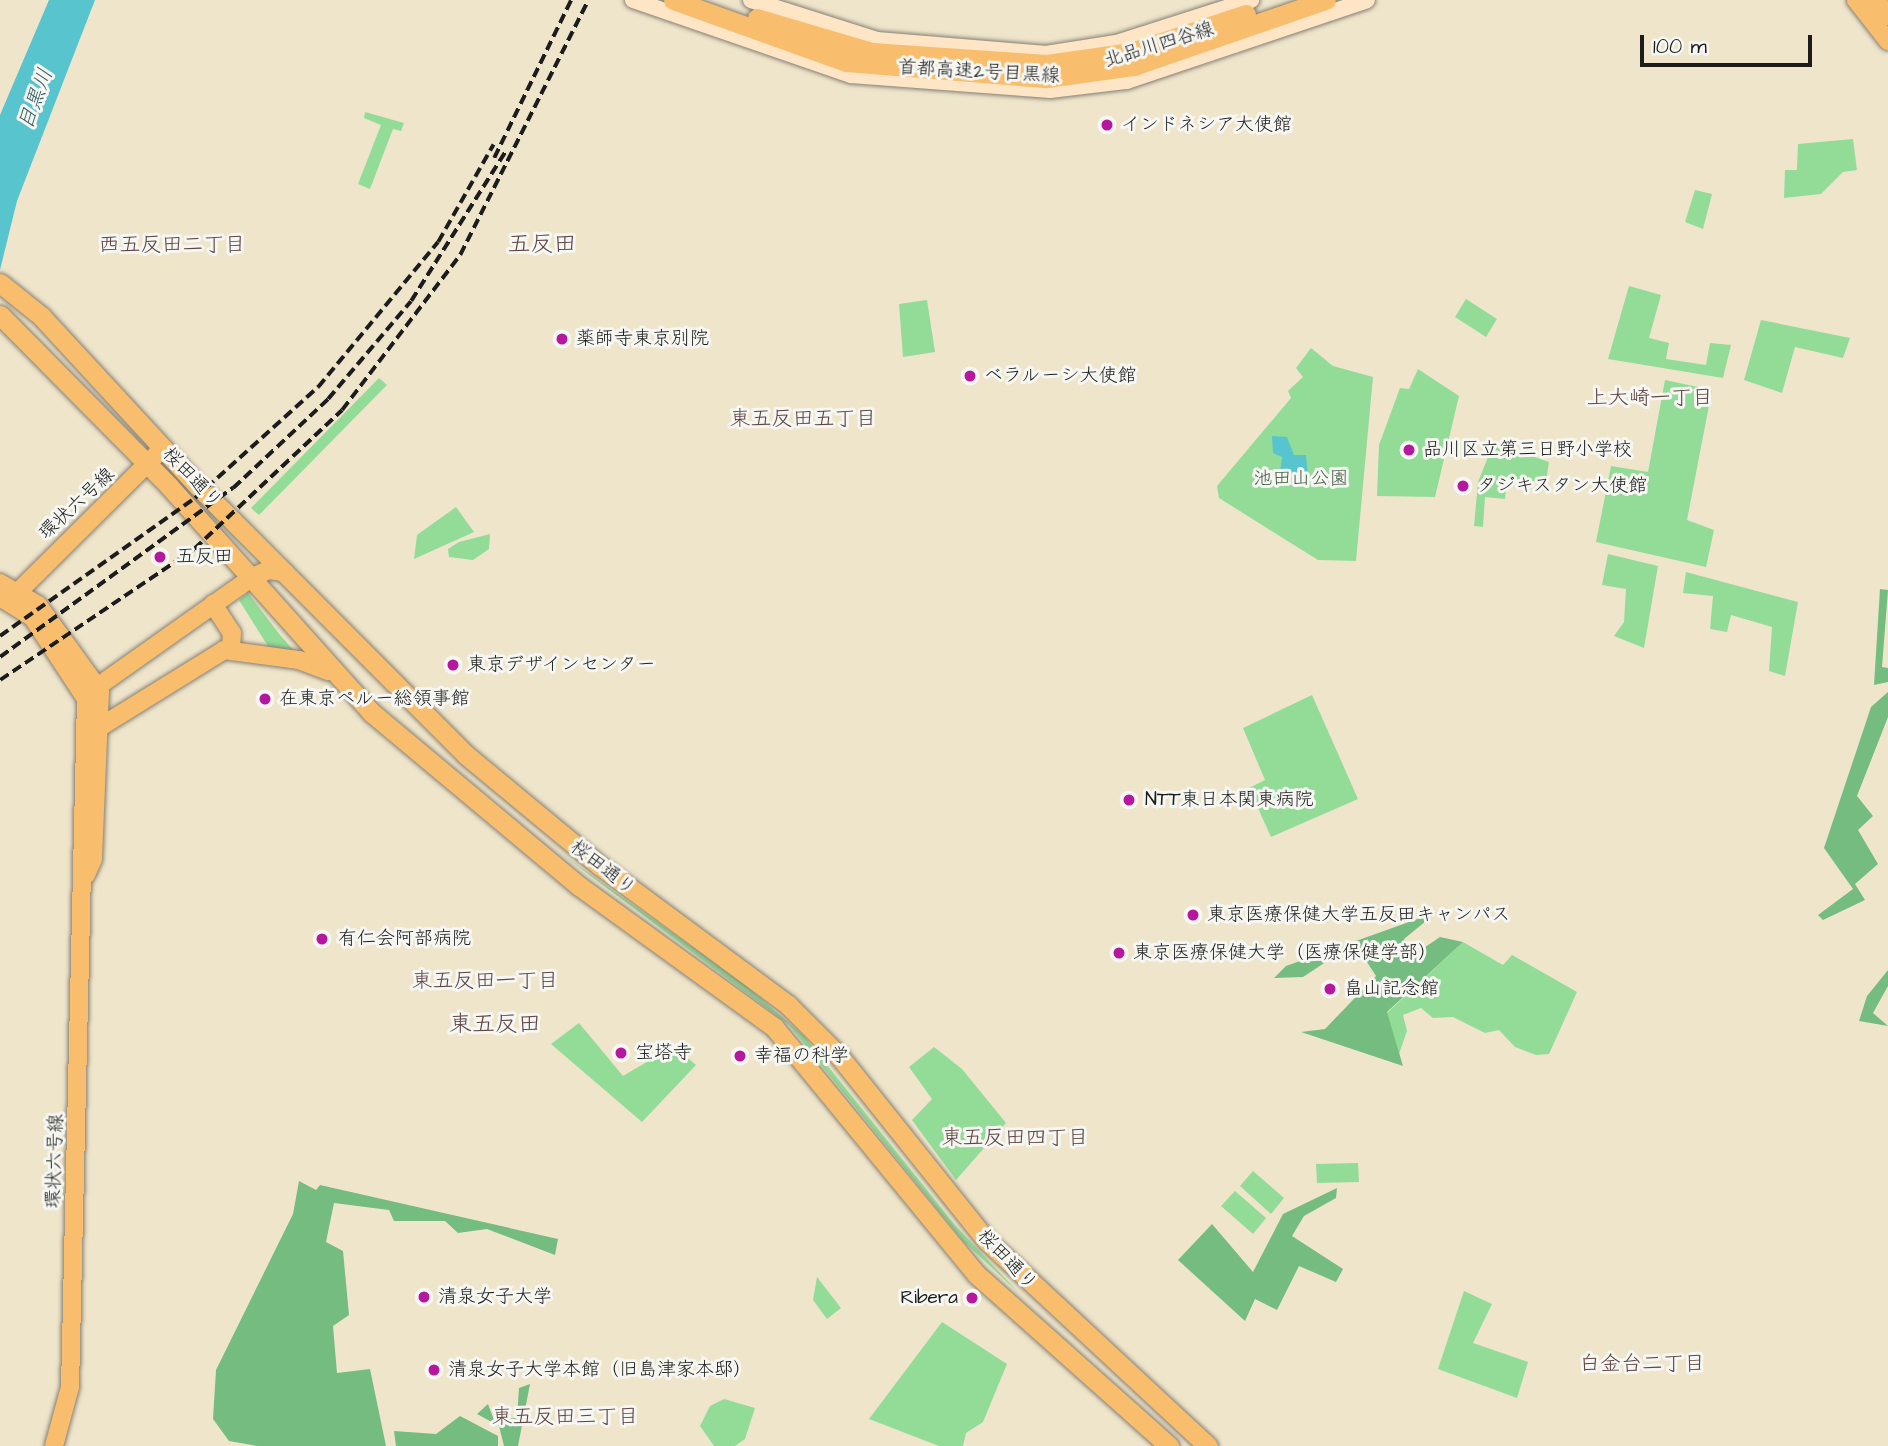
<!DOCTYPE html>
<meta charset="utf-8">
<style>
body{margin:0}
#map{position:relative;width:1888px;height:1446px;overflow:hidden;background:#efe5cb;font-family:"Architects Daughter","Klee One",sans-serif}
div>[style]{position:absolute}
[style*='--x']{left:calc(var(--x)*1px);top:calc(var(--y)*1px);width:calc(var(--w)*1px);rotate:calc(var(--a)*1deg)}
.green>*{inset:0;background:#92dc97}
.forest>*{inset:0;background:#75bc80}
.water>*{inset:0;background:#57c4ce}
.roads{filter:drop-shadow(0 0 2px #868074) drop-shadow(0 0 2px #868074)}
.secondary>*{height:16px;margin:-8px;padding:0 8px;transform-origin:8px;border-radius:8px;background:#fde5c5}
.primary>*{height:18px;margin:-9px;padding:0 9px;transform-origin:9px;border-radius:9px;background:#f9be6d}
.highway>*{height:19px;margin:-9.5px;padding:0 9.5px;transform-origin:9.5px;border-radius:9.5px;background:#f9be6d}
.rail>*{height:3.5px;margin-top:-1.75px;transform-origin:0;background:repeating-linear-gradient(90deg,#1c1c1c 0 10px,transparent 0 15px)}
.dots>*{width:19px;height:19px;translate:-50% -50%;box-sizing:border-box;border:4px solid #f6f6f2;border-radius:50%}
span{translate:-50% -50%;white-space:nowrap;text-align:center;line-height:1.15;-webkit-text-stroke:6px #f6f6f2;paint-order:stroke}
.street-label{font-size:19px;color:#1c1c1c}
.poi-label{font-size:19px;color:#1c1c1c}
.left{translate:0 -50%;text-align:left}
.right{translate:-100% -50%;text-align:right}
.park-label{font-size:19px;color:#455f47}
.water-label{font-size:21px;color:#345f63;font-style:italic}
.neighbourhood-label{font-size:21px;color:#5e4543}
.quarter-label{font-size:23px;color:#5e4543}
.scale{position:absolute;left:1640px;top:35px;width:172px;height:32px;box-sizing:border-box;border:4px solid #1c1c1c;border-top:0;padding-left:9px;font-size:21px;line-height:24px;white-space:nowrap;color:#1c1c1c;-webkit-text-stroke:5px #f6f6f2;paint-order:stroke}
</style>
<div id="map">
<div class="green">
<div style="clip-path:polygon(365px 112px,404px 123px,401px 131px,393px 129px,370px 189px,358px 184px,381px 125px,364px 118px)"></div>
<div style="clip-path:polygon(1853px 139px,1857px 170px,1843px 172px,1821px 194px,1784px 198px,1785px 170px,1797px 170px,1798px 144px)"></div>
<div style="clip-path:polygon(1695px 190px,1712px 194px,1703px 229px,1685px 222px)"></div>
<div style="clip-path:polygon(1629px 286px,1661px 295px,1649px 338px,1669px 343px,1666px 359px,1706px 365px,1710px 343px,1731px 345px,1723px 378px,1608px 359px)"></div>
<div style="clip-path:polygon(1466px 299px,1497px 319px,1486px 337px,1455px 317px)"></div>
<div style="clip-path:polygon(927px 300px,935px 352px,903px 357px,899px 304px)"></div>
<div style="clip-path:polygon(1761px 320px,1850px 338px,1843px 358px,1795px 347px,1782px 393px,1744px 380px)"></div>
<div style="clip-path:polygon(1311px 348px,1333px 366px,1373px 377px,1356px 561px,1318px 560px,1219px 498px,1217px 486px,1291px 398px,1288px 391px,1303px 377px,1296px 368px)"></div>
<div style="clip-path:polygon(1418px 369px,1459px 396px,1435px 497px,1377px 496px,1379px 445px,1400px 388px,1409px 389px)"></div>
<div style="clip-path:polygon(379px 378px,387px 385px,259px 515px,251px 508px)"></div>
<div style="clip-path:polygon(1665px 380px,1712px 390px,1687px 520px,1714px 530px,1706px 567px,1596px 542px,1611px 466px,1648px 472px)"></div>
<div style="clip-path:polygon(1494px 442px,1549px 462px,1546px 482px,1507px 480px,1505px 499px,1485px 497px,1483px 527px,1474px 526px,1478px 482px)"></div>
<div style="clip-path:polygon(456px 507px,474px 532px,414px 559px,417px 535px)"></div>
<div style="clip-path:polygon(490px 534px,489px 549px,473px 560px,449px 557px,448px 549px,459px 542px)"></div>
<div style="clip-path:polygon(1608px 554px,1658px 566px,1644px 648px,1614px 636px,1624px 622px,1626px 589px,1602px 585px)"></div>
<div style="clip-path:polygon(1686px 572px,1798px 602px,1785px 676px,1769px 671px,1772px 627px,1731px 615px,1727px 632px,1710px 629px,1713px 596px,1683px 593px)"></div>
<div style="clip-path:polygon(248px 593px,280px 635px,298px 655px,269px 648px,239px 600px)"></div>
<div style="clip-path:polygon(1312px 695px,1358px 799px,1271px 837px,1249px 788px,1265px 780px,1243px 728px)"></div>
<div style="clip-path:polygon(559px 852px,748px 987px,803px 1035px,955px 1225px,1019px 1293px,964px 1242px,789px 1025px)"></div>
<div style="clip-path:polygon(1463px 942px,1503px 965px,1512px 955px,1577px 992px,1549px 1054px,1536px 1055px,1515px 1047px,1499px 1030px,1485px 1033px,1453px 1017px,1433px 1018px,1421px 1008px,1403px 1015px,1407px 1031px,1399px 1054px,1387px 1013px)"></div>
<div style="clip-path:polygon(579px 1023px,623px 1076px,674px 1046px,696px 1065px,642px 1122px,551px 1044px)"></div>
<div style="clip-path:polygon(934px 1047px,962px 1069px,1006px 1123px,956px 1180px,912px 1120px,932px 1099px,909px 1067px)"></div>
<div style="clip-path:polygon(1358px 1163px,1359px 1182px,1317px 1183px,1316px 1164px)"></div>
<div style="clip-path:polygon(1253px 1171px,1284px 1198px,1271px 1214px,1240px 1186px)"></div>
<div style="clip-path:polygon(1235px 1191px,1266px 1218px,1253px 1234px,1221px 1206px)"></div>
<div style="clip-path:polygon(817px 1277px,841px 1308px,827px 1319px,813px 1300px)"></div>
<div style="clip-path:polygon(1464px 1291px,1492px 1304px,1473px 1343px,1528px 1362px,1517px 1398px,1438px 1369px)"></div>
<div style="clip-path:polygon(942px 1322px,1007px 1364px,983px 1422px,966px 1433px,963px 1446px,939px 1446px,869px 1419px)"></div>
<div style="clip-path:polygon(724px 1399px,755px 1408px,745px 1439px,735px 1446px,714px 1446px,700px 1426px,710px 1406px)"></div>
</div>
<div class="forest">
<div style="clip-path:polygon(1880px 589px,1888px 590px,1882px 667px,1888px 668px,1888px 682px,1874px 685px)"></div>
<div style="clip-path:polygon(1888px 692px,1888px 717px,1857px 796px,1873px 816px,1858px 830px,1878px 864px,1855px 884px,1865px 900px,1823px 920px,1818px 915px,1853px 889px,1824px 848px,1871px 707px)"></div>
<div style="clip-path:polygon(1437px 912px,1404px 939px,1415px 954px,1440px 937px,1463px 942px,1387px 1012px,1403px 1066px,1301px 1032px,1325px 1029px,1376px 976px,1361px 953px,1341px 952px,1303px 977px,1274px 978px,1286px 966px)"></div>
<div style="clip-path:polygon(1888px 970px,1888px 986px,1873px 1013px,1888px 1026px,1859px 1021px,1867px 996px)"></div>
<div style="clip-path:polygon(299px 1181px,316px 1190px,320px 1185px,558px 1239px,555px 1255px,487px 1229px,458px 1233px,445px 1221px,394px 1221px,389px 1210px,334px 1203px,326px 1242px,343px 1251px,349px 1315px,333px 1326px,337px 1373px,370px 1369px,386px 1446px,257px 1446px,229px 1441px,213px 1419px,216px 1370px,293px 1214px)"></div>
<div style="clip-path:polygon(1337px 1188px,1336px 1198px,1304px 1216px,1292px 1236px,1343px 1269px,1336px 1282px,1299px 1266px,1277px 1310px,1255px 1299px,1245px 1321px,1178px 1260px,1212px 1224px,1253px 1272px,1283px 1214px)"></div>
<div style="clip-path:polygon(530px 1384px,518px 1446px,504px 1446px,499px 1426px,477px 1414px,488px 1404px,494px 1420px,517px 1418px,519px 1388px)"></div>
<div style="clip-path:polygon(460px 1416px,498px 1436px,498px 1446px,396px 1446px,394px 1431px,436px 1434px)"></div>
</div>
<div class="water">
<div style="clip-path:polygon(49px 0,95px 0,17px 201px,0 270px,0 115px)"></div>
<div style="clip-path:polygon(1272px 436px,1287px 437px,1294px 455px,1306px 455px,1308px 475px,1280px 473px,1282px 457px,1273px 453px)"></div>
</div>
<div class="roads">
<div class="secondary">
<div style="--x:633;--y:0;--w:231;--a:19"></div>
<div style="--x:851;--y:75;--w:200;--a:4.3"></div>
<div style="--x:1050;--y:90;--w:78;--a:-6.7"></div>
<div style="--x:1127;--y:81;--w:253;--a:-18.6"></div>
<div style="--x:751;--y:0;--w:132;--a:17.6"></div>
<div style="--x:877;--y:40;--w:170;--a:4.7"></div>
<div style="--x:1046;--y:54;--w:71;--a:-8.9"></div>
<div style="--x:1116;--y:43;--w:142;--a:-17.7"></div>
</div>
<div class="primary">
<div style="--x:1856;--y:0;--w:52;--a:52"></div>
<div style="--x:1876;--y:0;--w:20;--a:53"></div>
<div style="--x:0;--y:583;--w:44;--a:30.1"></div>
<div style="--x:38;--y:605;--w:106;--a:54.2"></div>
<div style="--x:100;--y:691;--w:168;--a:92.4"></div>
<div style="--x:93;--y:859;--w:17;--a:114"></div>
<div style="--x:19;--y:591;--w:203;--a:-44.8"></div>
<div style="--x:0;--y:597;--w:39;--a:32"></div>
<div style="--x:33;--y:618;--w:97;--a:56.8"></div>
<div style="--x:86;--y:699;--w:688;--a:91.33"></div>
<div style="--x:70;--y:1387;--w:61;--a:105.2"></div>
<div style="--x:213;--y:604;--w:35;--a:57"></div>
<div style="--x:232;--y:633;--w:16;--a:94"></div>
<div style="--x:90;--y:692;--w:197;--a:-35.3"></div>
<div style="--x:251;--y:578;--w:19;--a:-25"></div>
<div style="--x:268;--y:570;--w:17;--a:7"></div>
<div style="--x:100;--y:727;--w:146;--a:-31.8"></div>
<div style="--x:224;--y:650;--w:76;--a:7.6"></div>
<div style="--x:299;--y:660;--w:31;--a:21"></div>
</div>
<div class="highway">
<div style="--x:673;--y:0;--w:184;--a:19.7"></div>
<div style="--x:846;--y:62;--w:202;--a:4.6"></div>
<div style="--x:1047;--y:78;--w:88;--a:-7.9"></div>
<div style="--x:1134;--y:66;--w:203;--a:-19"></div>
<div style="--x:757;--y:18;--w:120;--a:16.5"></div>
<div style="--x:872;--y:52;--w:175;--a:3.9"></div>
<div style="--x:1047;--y:64;--w:85;--a:-8.1"></div>
<div style="--x:1131;--y:52;--w:121;--a:-18.3"></div>
<div style="--x:0;--y:283;--w:53;--a:38.8"></div>
<div style="--x:41;--y:316;--w:231;--a:47.3"></div>
<div style="--x:198;--y:486;--w:380;--a:45.1"></div>
<div style="--x:466;--y:755;--w:173;--a:39.6"></div>
<div style="--x:599;--y:865;--w:235;--a:36.5"></div>
<div style="--x:788;--y:1005;--w:74;--a:45"></div>
<div style="--x:840;--y:1057;--w:234;--a:51.4"></div>
<div style="--x:986;--y:1240;--w:303;--a:42.9"></div>
<div style="--x:0;--y:315;--w:240;--a:45.3"></div>
<div style="--x:169;--y:486;--w:305;--a:48.2"></div>
<div style="--x:372;--y:713;--w:270;--a:39.9"></div>
<div style="--x:579;--y:886;--w:241;--a:35.9"></div>
<div style="--x:774;--y:1027;--w:319;--a:50.7"></div>
<div style="--x:976;--y:1274;--w:259;--a:41.7"></div>
</div>
</div>
<div class="rail">
<div style="--x:494;--y:158;--w:176;--a:-64"></div>
<div style="--x:0;--y:636;--w:239;--a:-35.3"></div>
<div style="--x:195;--y:498;--w:166;--a:-42.1"></div>
<div style="--x:318;--y:387;--w:188;--a:-50.4"></div>
<div style="--x:438;--y:242;--w:112;--a:-60.4"></div>
<div style="--x:0;--y:657;--w:288;--a:-36"></div>
<div style="--x:233;--y:488;--w:130;--a:-43.1"></div>
<div style="--x:328;--y:399;--w:128;--a:-49.7"></div>
<div style="--x:411;--y:301;--w:178;--a:-57.7"></div>
<div style="--x:0;--y:680;--w:234;--a:-34"></div>
<div style="--x:194;--y:549;--w:203;--a:-43.2"></div>
<div style="--x:342;--y:410;--w:195;--a:-52.7"></div>
<div style="--x:460;--y:255;--w:285;--a:-63.3"></div>
</div>
<div class="dots">
<div style="left:1107px;top:125px;background:#b5179e"></div>
<div style="left:562px;top:339px;background:#b5179e"></div>
<div style="left:970px;top:376px;background:#b5179e"></div>
<div style="left:1409px;top:450px;background:#b5179e"></div>
<div style="left:1463px;top:486px;background:#b5179e"></div>
<div style="left:160px;top:557px;background:#b5179e"></div>
<div style="left:453px;top:665px;background:#b5179e"></div>
<div style="left:265px;top:699px;background:#b5179e"></div>
<div style="left:1129px;top:800px;background:#b5179e"></div>
<div style="left:1193px;top:915px;background:#b5179e"></div>
<div style="left:322px;top:939px;background:#b5179e"></div>
<div style="left:1119px;top:953px;background:#b5179e"></div>
<div style="left:1330px;top:989px;background:#b5179e"></div>
<div style="left:621px;top:1053px;background:#b5179e"></div>
<div style="left:740px;top:1056px;background:#b5179e"></div>
<div style="left:424px;top:1297px;background:#b5179e"></div>
<div style="left:972px;top:1298px;background:#b5179e"></div>
<div style="left:434px;top:1370px;background:#b5179e"></div>
</div>
<div class="street-label">
<span style="left:1159px;top:45px;rotate:-17deg">北品川四谷線</span>
<span style="left:979px;top:72px;rotate:3deg">首都高速2号目黒線</span>
<span style="left:192px;top:478px;rotate:46deg">桜田通り</span>
<span style="left:77px;top:504px;rotate:-43deg">環状六号線</span>
<span style="left:603px;top:868px;rotate:38deg">桜田通り</span>
<span style="left:55px;top:1161px;rotate:-88deg">環状六号線</span>
<span style="left:1007px;top:1260px;rotate:46deg">桜田通り</span>
</div>
<div class="poi-label">
<span class="left" style="left:1121px;top:125px">インドネシア大使館</span>
<span class="left" style="left:576px;top:339px">薬師寺東京別院</span>
<span class="left" style="left:984px;top:376px">ベラルーシ大使館</span>
<span class="left" style="left:1423px;top:450px">品川区立第三日野小学校</span>
<span class="left" style="left:1477px;top:486px">タジキスタン大使館</span>
<span class="left" style="left:176px;top:557px">五反田</span>
<span class="left" style="left:467px;top:665px">東京デザインセンター</span>
<span class="left" style="left:279px;top:699px">在東京ペルー総領事館</span>
<span class="left" style="left:1145px;top:800px">NTT東日本関東病院</span>
<span class="left" style="left:1207px;top:915px">東京医療保健大学五反田キャンパス</span>
<span class="left" style="left:338px;top:939px">有仁会阿部病院</span>
<span class="left" style="left:1133px;top:953px">東京医療保健大学（医療保健学部）</span>
<span class="left" style="left:1344px;top:989px">畠山記念館</span>
<span class="left" style="left:635px;top:1053px">宝塔寺</span>
<span class="left" style="left:754px;top:1056px">幸福の科学</span>
<span class="left" style="left:438px;top:1297px">清泉女子大学</span>
<span class="right" style="left:958px;top:1298px">Ribera</span>
<span class="left" style="left:448px;top:1370px">清泉女子大学本館（旧島津家本邸）</span>
</div>
<div class="park-label">
<span style="left:1301px;top:479px">池田山公園</span>
</div>
<div class="water-label">
<span style="left:36px;top:99px;rotate:-70deg">目黒川</span>
</div>
<div class="neighbourhood-label">
<span style="left:172px;top:245px">西五反田二丁目</span>
<span style="left:1650px;top:398px">上大崎一丁目</span>
<span style="left:803px;top:419px">東五反田五丁目</span>
<span style="left:485px;top:981px">東五反田一丁目</span>
<span style="left:1015px;top:1138px">東五反田四丁目</span>
<span style="left:1642px;top:1364px">白金台二丁目</span>
<span style="left:565px;top:1417px">東五反田三丁目</span>
</div>
<div class="quarter-label">
<span style="left:542px;top:244px">五反田</span>
<span style="left:495px;top:1024px">東五反田</span>
</div>
<div class="scale">100 m</div>
</div>
